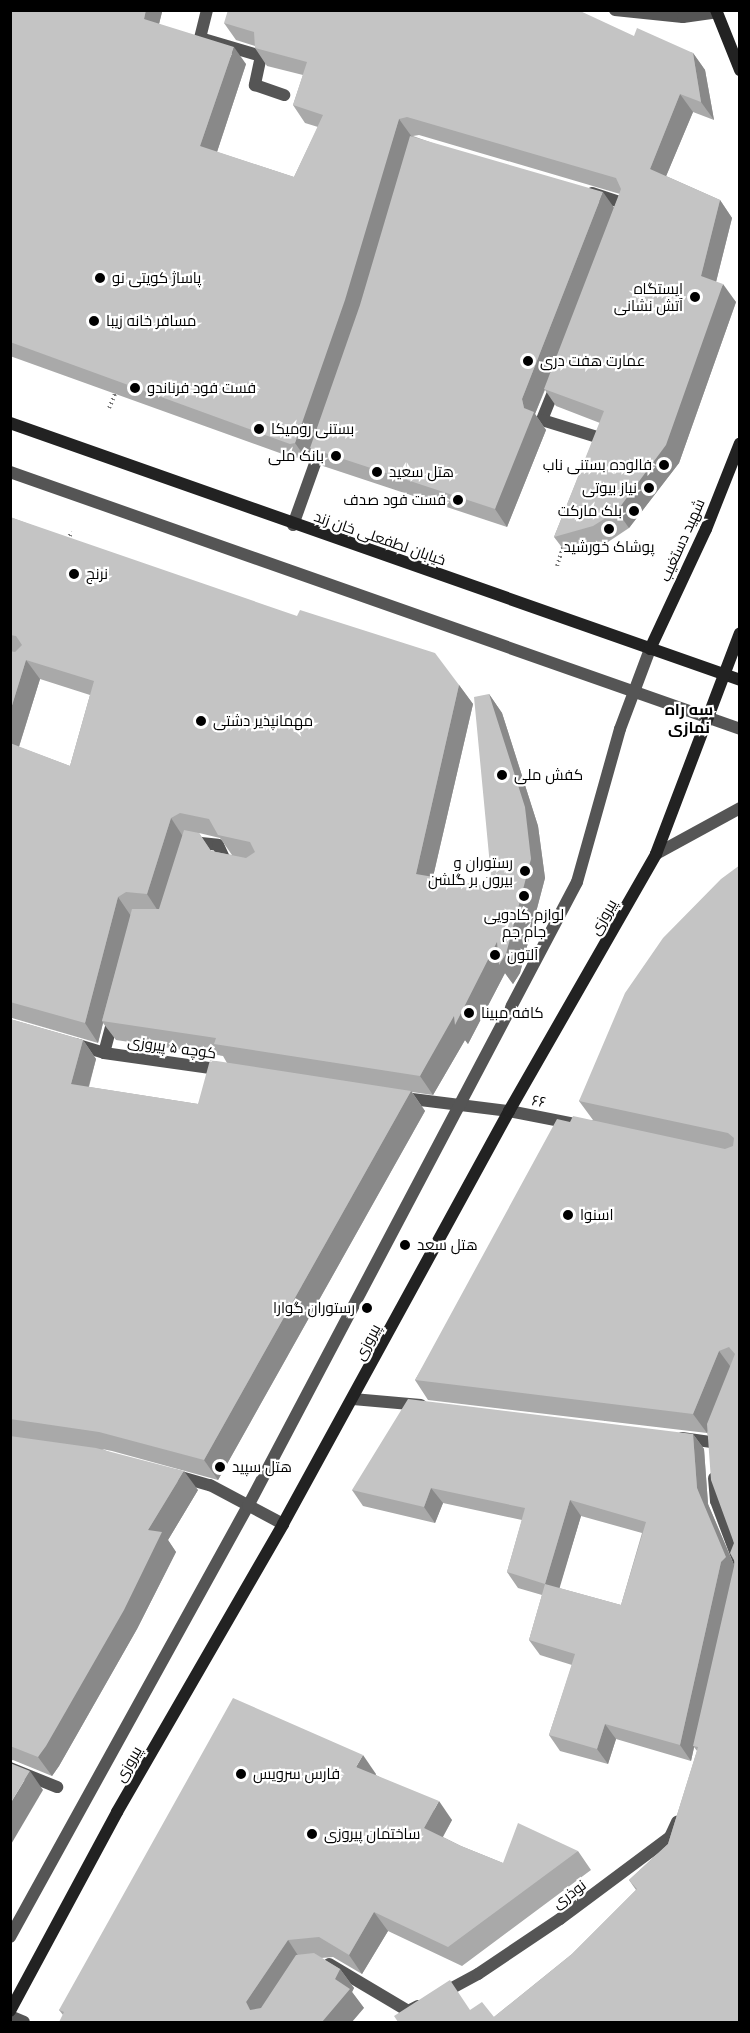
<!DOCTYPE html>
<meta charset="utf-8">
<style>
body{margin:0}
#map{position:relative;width:750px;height:2033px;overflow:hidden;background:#fff;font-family:Lato,Cairo,sans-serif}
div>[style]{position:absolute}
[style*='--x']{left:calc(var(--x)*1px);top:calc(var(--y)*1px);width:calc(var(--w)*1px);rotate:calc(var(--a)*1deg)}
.path>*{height:4px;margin-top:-2px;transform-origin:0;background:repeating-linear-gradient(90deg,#777 0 1.5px,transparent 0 4.5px)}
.lane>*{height:12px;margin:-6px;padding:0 6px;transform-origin:6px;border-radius:6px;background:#555}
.street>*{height:12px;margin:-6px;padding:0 6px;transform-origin:6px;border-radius:6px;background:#555}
.secondary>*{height:12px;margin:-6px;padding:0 6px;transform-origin:6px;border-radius:6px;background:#222}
.wall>*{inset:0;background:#a9a9a9}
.shaded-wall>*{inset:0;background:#898989}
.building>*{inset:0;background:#c4c4c4}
.dots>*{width:16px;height:16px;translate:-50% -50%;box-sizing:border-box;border:3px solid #fff;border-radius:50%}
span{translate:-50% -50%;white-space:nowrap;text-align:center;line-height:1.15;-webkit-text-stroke:4.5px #fff;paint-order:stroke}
.poi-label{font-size:15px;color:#000}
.left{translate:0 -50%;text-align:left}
.right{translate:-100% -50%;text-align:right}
.street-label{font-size:15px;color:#000}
.neighbourhood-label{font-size:16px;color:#000;font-weight:700}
.frame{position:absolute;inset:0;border:12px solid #000;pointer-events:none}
</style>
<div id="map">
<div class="path">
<div style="--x:109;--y:408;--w:21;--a:-67"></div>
<div style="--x:68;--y:540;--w:9;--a:-69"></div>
<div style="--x:557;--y:566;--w:23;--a:-72"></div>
</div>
<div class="lane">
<div style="--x:207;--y:10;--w:29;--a:104"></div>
<div style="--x:200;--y:38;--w:64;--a:16.4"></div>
<div style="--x:261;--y:56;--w:30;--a:102"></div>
<div style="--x:255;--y:85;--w:31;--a:19"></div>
<div style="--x:615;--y:10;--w:68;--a:5.9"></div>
<div style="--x:683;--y:17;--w:34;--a:-8"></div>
<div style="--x:592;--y:193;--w:36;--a:18"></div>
<div style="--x:626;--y:204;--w:6;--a:108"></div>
<div style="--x:556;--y:385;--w:38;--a:112"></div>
<div style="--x:542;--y:420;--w:61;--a:17.2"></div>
<div style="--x:10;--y:472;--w:774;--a:19.39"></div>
<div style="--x:293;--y:525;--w:86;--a:-70.3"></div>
<div style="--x:191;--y:842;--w:27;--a:6"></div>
<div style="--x:218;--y:845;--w:19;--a:65"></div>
<div style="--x:226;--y:862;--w:4;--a:14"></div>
<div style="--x:656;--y:854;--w:96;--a:-28.7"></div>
<div style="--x:75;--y:1044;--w:30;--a:17"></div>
<div style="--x:104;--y:1053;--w:120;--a:8.1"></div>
<div style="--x:104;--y:1053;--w:38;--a:-75"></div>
<div style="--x:404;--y:1098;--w:106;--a:7.1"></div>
<div style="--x:353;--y:1399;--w:68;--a:5"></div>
<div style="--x:682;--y:1438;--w:30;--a:8"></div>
<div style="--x:174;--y:1475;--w:37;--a:16"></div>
<div style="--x:210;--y:1485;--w:83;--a:28.1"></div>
<div style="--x:714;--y:1478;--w:23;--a:85"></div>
<div style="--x:716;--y:1501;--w:68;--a:69.4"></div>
<div style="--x:10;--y:1768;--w:51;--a:22"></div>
<div style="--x:10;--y:1937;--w:492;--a:-61.1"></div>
<div style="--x:248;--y:1506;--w:705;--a:-62.2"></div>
<div style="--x:577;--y:882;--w:159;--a:-74.3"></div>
<div style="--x:620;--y:729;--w:85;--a:-69.4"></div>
<div style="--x:329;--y:1964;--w:92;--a:30.7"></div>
<div style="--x:408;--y:2011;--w:11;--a:-27"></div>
<div style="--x:441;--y:1994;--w:42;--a:-28.4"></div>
<div style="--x:478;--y:1974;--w:99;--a:-33.9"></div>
<div style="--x:560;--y:1919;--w:137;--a:-36.7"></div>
<div style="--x:670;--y:1837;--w:17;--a:-65"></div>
<div style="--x:10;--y:2016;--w:15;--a:23"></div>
</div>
<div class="street">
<div style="--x:509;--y:1111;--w:63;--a:11"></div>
</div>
<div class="secondary">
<div style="--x:716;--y:10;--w:65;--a:68.2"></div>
<div style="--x:10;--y:423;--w:774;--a:19.39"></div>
<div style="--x:650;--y:649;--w:132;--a:-65"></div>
<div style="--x:706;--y:529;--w:92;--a:-68.4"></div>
<div style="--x:10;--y:2011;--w:226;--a:-61.7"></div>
<div style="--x:117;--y:1812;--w:332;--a:-60"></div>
<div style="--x:283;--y:1524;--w:471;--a:-61.3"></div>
<div style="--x:509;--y:1111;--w:296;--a:-60.2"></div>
<div style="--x:656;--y:854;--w:236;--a:-69.2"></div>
</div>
<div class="wall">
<div style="clip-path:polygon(evenodd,10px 10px,162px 12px,159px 24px,246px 64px,217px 152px,294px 177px,318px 127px,305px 123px,293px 105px,303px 75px,267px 66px,255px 48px,255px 46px,236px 40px,224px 23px,634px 36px,693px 53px,705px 70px,714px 120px,693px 112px,666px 176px,720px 200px,732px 218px,716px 282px,736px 302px,679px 463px,629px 528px,605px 544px,567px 554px,554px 537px,600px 423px,556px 406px,545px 390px,535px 414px,546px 430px,507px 527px,323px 466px,311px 449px,307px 460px,302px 461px,10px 356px,10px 10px,419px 135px,620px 194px,614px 208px,413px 136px,419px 135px)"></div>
<div style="clip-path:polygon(evenodd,10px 517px,459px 685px,473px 704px,433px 877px,492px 887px,489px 694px,502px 713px,538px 826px,545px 878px,520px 973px,513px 984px,505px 973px,468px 1044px,465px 1040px,433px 1095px,412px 1092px,425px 1111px,218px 1480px,112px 1451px,102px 1449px,198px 1490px,168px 1540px,176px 1552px,137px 1629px,59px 1766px,52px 1776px,13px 1760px,10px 1761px,10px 1019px,83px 1040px,96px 1059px,89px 1087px,198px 1104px,227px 1063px,223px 1056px,116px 1040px,103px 1023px,98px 1043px,12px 1018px,10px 1019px,10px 517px,40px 679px,90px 695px,70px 766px,19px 747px,40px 679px,10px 517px,199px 833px,220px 838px,232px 855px,211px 851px,199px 833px)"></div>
<div style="clip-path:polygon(evenodd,740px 865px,740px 2022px,398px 2022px,471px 2010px,494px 2017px,572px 1954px,636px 1890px,629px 1880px,668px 1844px,697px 1751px,694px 1747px,691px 1761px,616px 1739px,608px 1764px,560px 1751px,549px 1735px,572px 1665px,540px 1655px,529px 1640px,542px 1595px,518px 1588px,507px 1572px,522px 1520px,443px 1503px,435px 1523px,363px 1506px,352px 1490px,693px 1434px,704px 1449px,708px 1504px,734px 1565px,734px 1543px,707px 1432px,707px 1433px,428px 1400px,415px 1380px,570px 1122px,593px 1120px,579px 1101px,740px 865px,581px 1516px,642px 1533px,621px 1605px,559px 1588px,581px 1516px)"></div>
<div style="clip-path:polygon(376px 1774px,376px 1775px,452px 1820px,443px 1837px,461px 1846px,503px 1863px,578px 1851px,591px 1870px,462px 1966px,388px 1931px,362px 1974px,333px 1957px,321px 1958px,340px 1969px,354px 1988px,352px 1992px,364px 2008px,63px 2015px,59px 2010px)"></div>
</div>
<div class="shaded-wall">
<div style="clip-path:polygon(146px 10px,161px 10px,162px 12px,156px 36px,144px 19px)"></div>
<div style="clip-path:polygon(234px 47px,246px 64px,213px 164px,200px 146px)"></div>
<div style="clip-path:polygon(693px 53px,705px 70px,714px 120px,701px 102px)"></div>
<div style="clip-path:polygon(680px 94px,693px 112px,662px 186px,650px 169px)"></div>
<div style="clip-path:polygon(399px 119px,412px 137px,357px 317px,307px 460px,295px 443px)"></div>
<div style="clip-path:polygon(603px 192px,615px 209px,535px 414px,546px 430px,507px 527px,495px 509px,524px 408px,522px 399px)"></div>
<div style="clip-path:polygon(720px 200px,732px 218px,713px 294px,701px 276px)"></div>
<div style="clip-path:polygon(723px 284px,736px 302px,679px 463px,629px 528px,617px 511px)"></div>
<div style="clip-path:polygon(26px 660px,40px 679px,15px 759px,10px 752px,10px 712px)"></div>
<div style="clip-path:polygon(459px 685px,473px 704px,429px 894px,416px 874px)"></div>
<div style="clip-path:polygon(489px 694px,502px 713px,538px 826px,545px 878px,520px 973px,513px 984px,505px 973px,468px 1044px,465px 1040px,433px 1095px,420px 1076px,531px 859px)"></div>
<div style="clip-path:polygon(171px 818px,184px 838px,160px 914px,147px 894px)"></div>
<div style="clip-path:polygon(118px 897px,131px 916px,102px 1021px,103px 1023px,98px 1043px,85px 1023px)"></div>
<div style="clip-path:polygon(83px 1040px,96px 1059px,84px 1103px,71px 1084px)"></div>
<div style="clip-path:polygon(411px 1091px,425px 1111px,218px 1480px,204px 1460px)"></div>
<div style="clip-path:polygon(719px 1351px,733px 1370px,707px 1433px,693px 1414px)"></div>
<div style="clip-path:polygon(693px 1434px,704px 1449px,708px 1504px,737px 1572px,732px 1578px,691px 1761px,680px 1745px,721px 1562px,697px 1488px)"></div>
<div style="clip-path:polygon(184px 1471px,198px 1490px,168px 1540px,176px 1552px,137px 1629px,59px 1766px,52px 1776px,38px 1757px,148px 1530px)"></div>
<div style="clip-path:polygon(431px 1488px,443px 1503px,435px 1523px,424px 1507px)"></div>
<div style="clip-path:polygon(570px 1500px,581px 1516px,556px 1600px,545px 1584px)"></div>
<div style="clip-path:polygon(605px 1724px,616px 1739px,608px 1764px,597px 1749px)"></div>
<div style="clip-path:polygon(363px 1755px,376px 1774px,369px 1787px,356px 1767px)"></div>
<div style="clip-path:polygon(30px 1771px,43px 1790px,10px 1846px,10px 1804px)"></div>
<div style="clip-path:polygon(439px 1801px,452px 1820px,437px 1847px,424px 1828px)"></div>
<div style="clip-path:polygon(374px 1912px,388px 1931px,362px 1974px,349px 1955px)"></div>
<div style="clip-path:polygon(288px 1940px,301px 1960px,260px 2021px,250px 2010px,246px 2002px)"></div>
<div style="clip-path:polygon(340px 1969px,354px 1988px,352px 1992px,364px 2008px,352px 2022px,322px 2022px,335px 1979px)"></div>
</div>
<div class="building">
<div style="clip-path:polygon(10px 10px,146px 10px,144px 19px,234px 47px,200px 146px,294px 177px,323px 115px,293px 105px,307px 62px,255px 48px,254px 32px,224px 23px,228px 10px,578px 10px,634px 36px,637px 28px,693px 53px,701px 102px,680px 94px,650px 169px,720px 200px,701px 276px,723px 284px,666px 445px,617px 511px,593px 526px,554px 537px,604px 411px,544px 389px,621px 189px,616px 178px,407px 117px,399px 119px,345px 300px,295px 443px,290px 444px,10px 342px)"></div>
<div style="clip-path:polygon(410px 136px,603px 192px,522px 399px,524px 408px,534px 412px,495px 509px,310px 448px,360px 305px)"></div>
<div style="clip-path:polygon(10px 517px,297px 616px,300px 610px,435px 653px,459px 685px,416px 874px,492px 887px,474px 697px,489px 694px,525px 807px,531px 859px,506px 954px,499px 965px,497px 942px,455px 1025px,454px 1016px,420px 1076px,214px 1044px,216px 1038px,102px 1021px,132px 909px,159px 909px,184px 830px,199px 833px,211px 851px,246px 858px,255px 852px,250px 842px,218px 835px,209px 819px,180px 813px,171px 818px,147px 894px,126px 892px,118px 897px,85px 1023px,10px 1002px,10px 743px,70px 766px,94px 681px,26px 660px,10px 712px,10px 651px,15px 652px,22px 645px,16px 636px,10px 635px)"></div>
<div style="clip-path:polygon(740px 865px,740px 2022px,398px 2022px,394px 2016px,450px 1980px,470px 2010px,482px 2002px,494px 2017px,572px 1954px,637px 1889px,629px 1880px,668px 1844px,698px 1747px,693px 1746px,735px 1562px,730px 1553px,734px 1543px,711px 1480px,707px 1424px,735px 1354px,729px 1347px,719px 1351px,693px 1414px,415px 1380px,557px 1119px,570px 1122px,573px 1116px,725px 1149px,733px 1146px,734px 1138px,728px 1133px,579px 1101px,625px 993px,663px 938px,721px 879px)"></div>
<div style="clip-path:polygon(10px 1019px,83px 1040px,71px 1084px,198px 1104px,210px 1060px,411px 1091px,204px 1460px,99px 1432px,10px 1419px)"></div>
<div style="clip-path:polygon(evenodd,408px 1399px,693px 1434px,697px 1488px,726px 1557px,721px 1562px,680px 1745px,605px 1724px,597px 1749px,549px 1735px,575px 1654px,529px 1640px,545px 1584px,507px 1572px,525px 1508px,431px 1488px,424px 1507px,352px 1490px,408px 1399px,570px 1500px,646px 1522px,621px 1605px,545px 1584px,570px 1500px)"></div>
<div style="clip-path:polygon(10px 1436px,96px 1448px,184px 1471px,148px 1530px,162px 1532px,124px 1610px,46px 1746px,38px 1757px,10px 1746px)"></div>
<div style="clip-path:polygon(233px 1698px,363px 1755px,356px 1767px,439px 1801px,424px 1828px,461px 1846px,503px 1863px,518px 1823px,578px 1851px,448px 1947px,374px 1912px,349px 1955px,319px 1937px,288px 1940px,246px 2002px,250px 2010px,261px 2008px,296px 1955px,314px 1953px,340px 1969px,335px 1979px,350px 1989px,322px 2022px,59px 2022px,64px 2012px,59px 2010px)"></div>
<div style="clip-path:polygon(10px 1763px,30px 1771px,10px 1804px)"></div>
</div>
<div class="dots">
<div style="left:100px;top:278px;background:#000"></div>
<div style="left:695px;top:297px;background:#000"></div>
<div style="left:94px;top:321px;background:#000"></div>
<div style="left:528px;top:361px;background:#000"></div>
<div style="left:135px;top:388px;background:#000"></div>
<div style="left:259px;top:429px;background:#000"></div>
<div style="left:336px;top:456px;background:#000"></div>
<div style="left:664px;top:465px;background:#000"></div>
<div style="left:377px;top:472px;background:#000"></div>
<div style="left:649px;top:488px;background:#000"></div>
<div style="left:458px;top:500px;background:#000"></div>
<div style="left:634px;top:511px;background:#000"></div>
<div style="left:609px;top:529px;background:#000"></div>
<div style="left:74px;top:574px;background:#000"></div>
<div style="left:201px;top:721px;background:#000"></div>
<div style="left:502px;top:775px;background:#000"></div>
<div style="left:525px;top:871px;background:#000"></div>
<div style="left:524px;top:896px;background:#000"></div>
<div style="left:495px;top:955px;background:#000"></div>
<div style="left:469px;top:1013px;background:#000"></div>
<div style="left:568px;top:1215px;background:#000"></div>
<div style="left:405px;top:1245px;background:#000"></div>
<div style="left:367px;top:1308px;background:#000"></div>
<div style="left:220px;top:1467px;background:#000"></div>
<div style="left:241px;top:1774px;background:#000"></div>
<div style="left:312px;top:1834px;background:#000"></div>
</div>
<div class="poi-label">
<span class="left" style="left:112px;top:278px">پاساژ کویتی نو</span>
<span class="right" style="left:683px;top:297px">ایستگاه<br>آتش نشانی</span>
<span class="left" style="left:106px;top:321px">مسافر خانه زیبا</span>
<span class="left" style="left:540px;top:361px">عمارت هفت دری</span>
<span class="left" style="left:147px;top:388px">فست فود فرناندو</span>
<span class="left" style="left:271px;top:429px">بستنی رومیکا</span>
<span class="right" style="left:324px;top:456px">بانک ملی</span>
<span class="right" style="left:652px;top:465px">فالوده بستنی ناب</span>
<span class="left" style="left:389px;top:472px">هتل سعيد</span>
<span class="right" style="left:637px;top:488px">نیاز بیوتی</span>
<span class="right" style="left:446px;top:500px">فست فود صدف</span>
<span class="right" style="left:622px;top:511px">بلک مارکت</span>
<span style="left:609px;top:547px">پوشاک خورشید</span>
<span class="left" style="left:86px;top:574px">نرنج</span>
<span class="left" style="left:213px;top:721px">مهمانپذیر دشتی</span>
<span class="left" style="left:514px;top:775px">کفش ملی</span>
<span class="right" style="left:513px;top:871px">رستوران و<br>بیرون بر گلشن</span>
<span style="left:524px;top:923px">لوازم کادویی<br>جام جم</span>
<span class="left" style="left:507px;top:955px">آلتون</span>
<span class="left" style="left:481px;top:1013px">کافه مبینا</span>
<span class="left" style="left:580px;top:1215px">اسنوا</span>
<span class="left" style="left:417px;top:1245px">هتل سعد</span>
<span class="right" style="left:355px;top:1308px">رستوران گوارا</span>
<span class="left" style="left:232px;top:1467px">هتل سپید</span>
<span class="left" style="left:253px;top:1774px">فارس سرویس</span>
<span class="left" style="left:324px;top:1834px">ساختمان پیروزی</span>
</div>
<div class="street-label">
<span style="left:380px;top:538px;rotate:19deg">خیابان لطفعلی خان زند</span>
<span style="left:682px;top:540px;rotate:-66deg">شهید دستغیب</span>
<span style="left:603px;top:917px;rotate:-60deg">پیروزی</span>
<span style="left:172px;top:1047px;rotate:8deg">کوچه ۵ پیروزی</span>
<span style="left:539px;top:1101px;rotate:10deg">۶۶</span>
<span style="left:367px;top:1342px;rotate:-62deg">پیروزی</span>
<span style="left:128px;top:1764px;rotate:-60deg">پیروزی</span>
<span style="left:569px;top:1894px;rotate:-36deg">نوذری</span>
</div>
<div class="neighbourhood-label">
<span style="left:689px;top:718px">سه راه<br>نمازی</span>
</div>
<div class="frame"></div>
</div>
